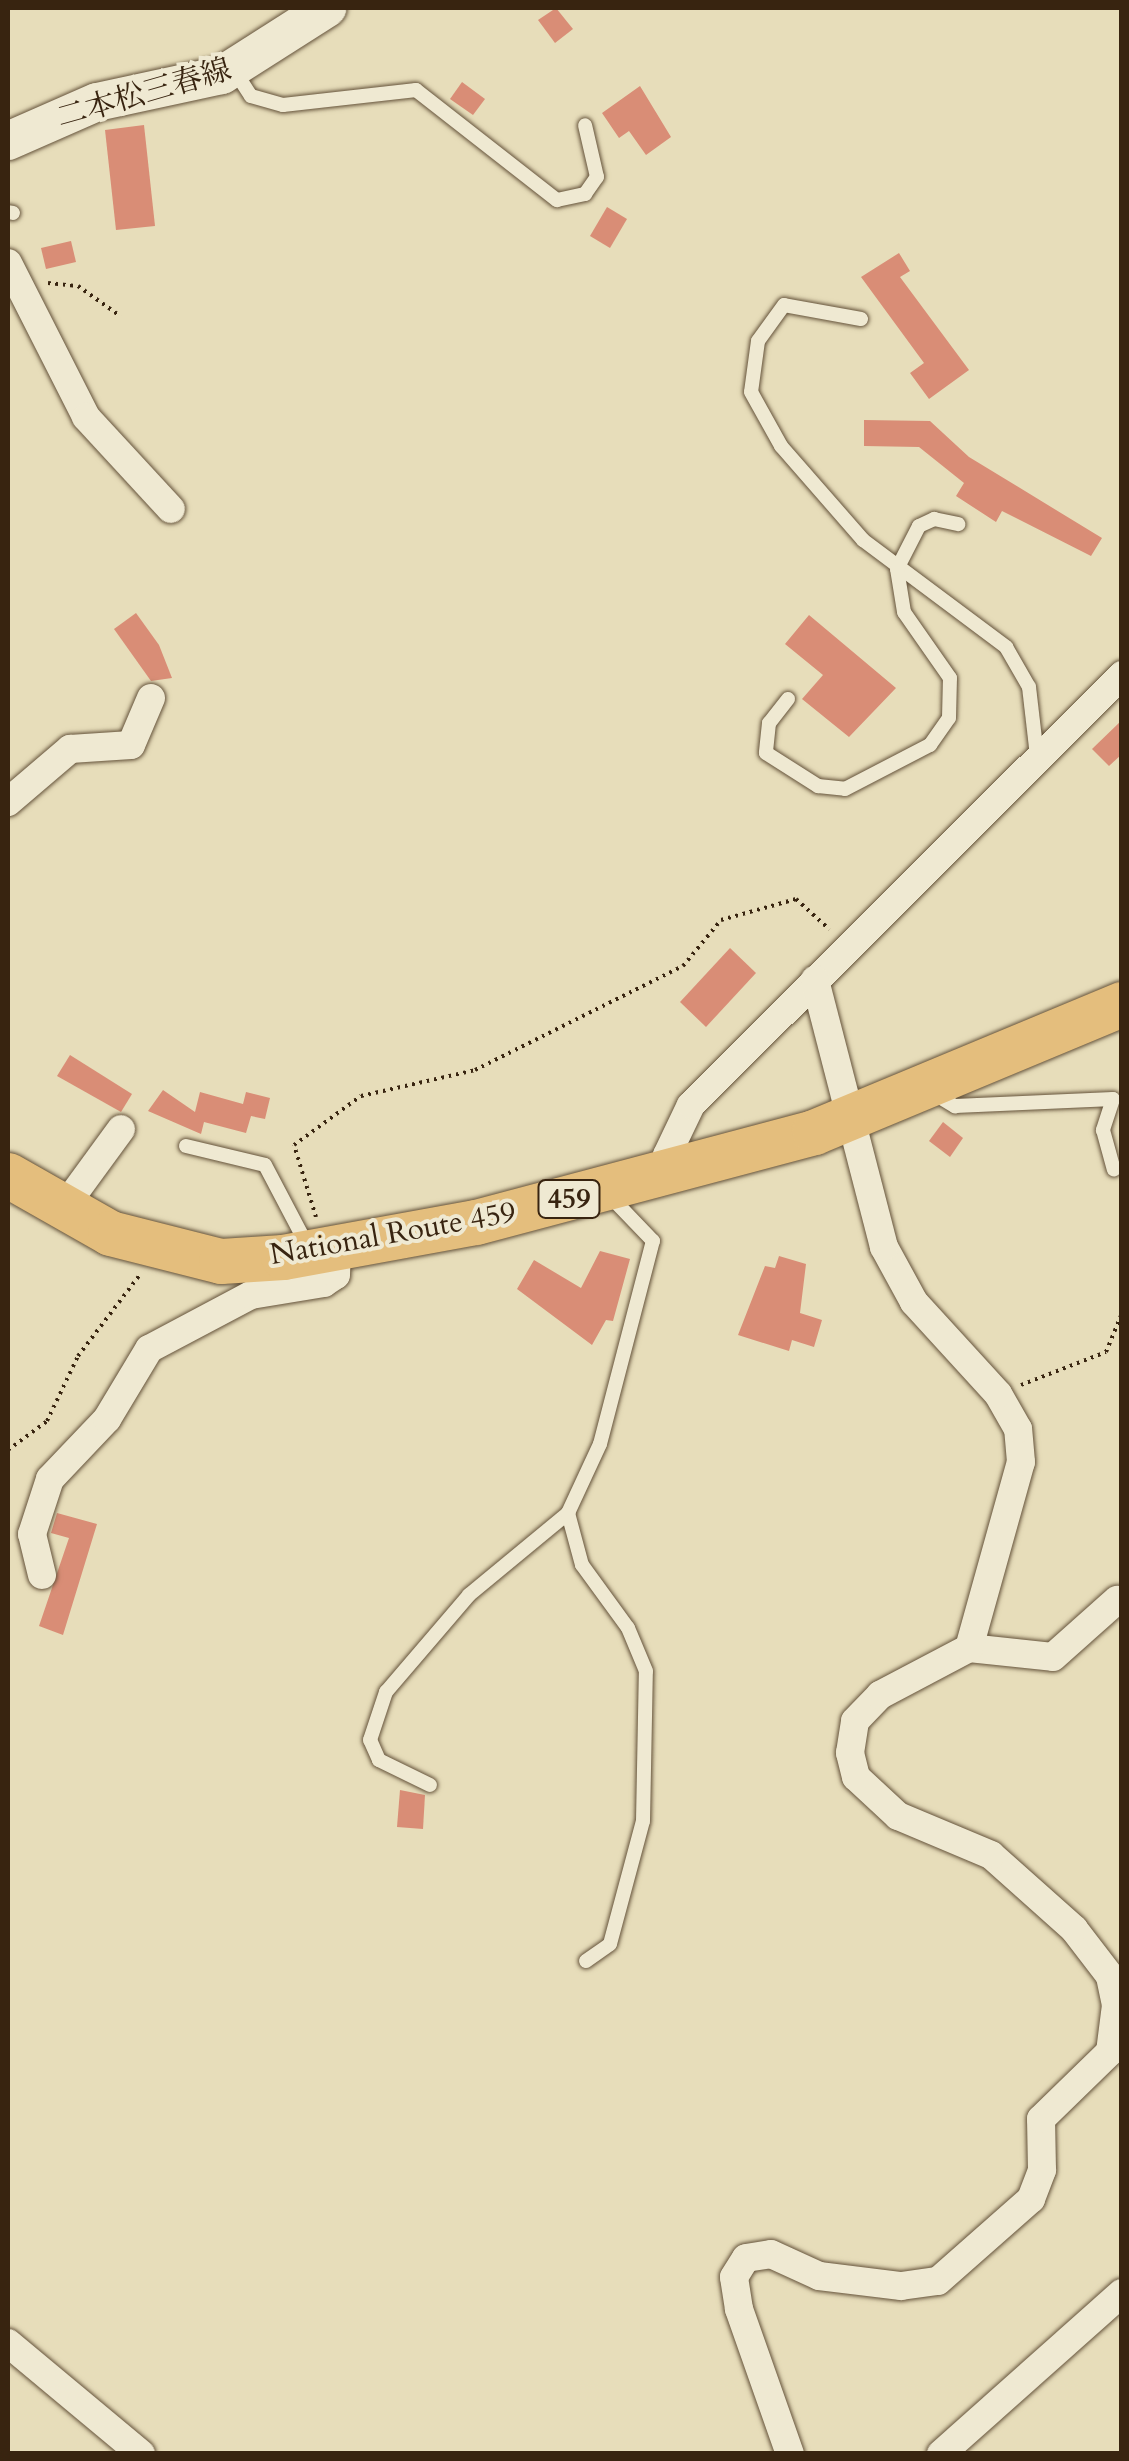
<!DOCTYPE html>
<meta charset="utf-8">
<style>
body{margin:0}
#map{position:relative;width:1129px;height:2461px;overflow:hidden;background:#e7ddba;font-family:Cardo,"Noto Serif JP",serif}
div>[style]{position:absolute}
[style*='--x']{left:calc(var(--x)*1px);top:calc(var(--y)*1px);width:calc(var(--w)*1px);rotate:calc(var(--a)*1deg)}
.building>*{inset:0;background:#d98d76}
.path>*{height:4px;margin-top:-2px;transform-origin:0;background:repeating-linear-gradient(90deg,#382410 0 2.5px,transparent 0 7.5px)}
.roads{filter:drop-shadow(0 0 2px #64523a) drop-shadow(0 0 2px #64523a)}
.service>*{height:14px;margin:-7px;padding:0 7px;transform-origin:7px;border-radius:7px;background:#efe9d2}
.minor>*{height:28px;margin:-14px;padding:0 14px;transform-origin:14px;border-radius:14px;background:#efe9d2}
.secondary>*{height:38px;margin:-19px;padding:0 19px;transform-origin:19px;border-radius:19px;background:#efe9d2}
.trunk>*{height:45px;margin:-22.5px;padding:0 22.5px;transform-origin:22.5px;border-radius:22.5px;background:#e4be7d}
span{translate:-50% -50%;white-space:nowrap;text-align:center;line-height:1.15;-webkit-text-stroke:8px #efe9d2;paint-order:stroke}
.shield-label span{padding:2px 8px;background:#efe9d2;border:2px solid;border-radius:8px;-webkit-text-stroke-width:0}
.shield-label{font-size:28px;color:#382410;font-weight:700}
.street-label{font-size:30px;color:#382410}
.frame{position:absolute;inset:0;border:10px solid #382410;pointer-events:none}
</style>
<div id="map">
<div class="building">
<div style="clip-path:polygon(556px 8px,573px 29px,555px 43px,538px 20px)"></div>
<div style="clip-path:polygon(462px 82px,485px 99px,473px 115px,450px 99px)"></div>
<div style="clip-path:polygon(640px 86px,671px 137px,646px 155px,629px 131px,619px 138px,602px 113px)"></div>
<div style="clip-path:polygon(144px 125px,155px 226px,116px 230px,105px 130px)"></div>
<div style="clip-path:polygon(607px 207px,627px 219px,610px 248px,590px 236px)"></div>
<div style="clip-path:polygon(71px 241px,76px 262px,46px 269px,41px 248px)"></div>
<div style="clip-path:polygon(899px 253px,910px 271px,900px 277px,969px 370px,929px 399px,910px 373px,924px 363px,861px 277px)"></div>
<div style="clip-path:polygon(864px 420px,930px 421px,969px 457px,1102px 538px,1091px 556px,1002px 511px,996px 522px,956px 496px,964px 483px,919px 447px,864px 446px)"></div>
<div style="clip-path:polygon(136px 613px,159px 645px,172px 678px,151px 681px,114px 629px)"></div>
<div style="clip-path:polygon(809px 615px,896px 688px,849px 737px,802px 699px,823px 675px,785px 644px)"></div>
<div style="clip-path:polygon(1122px 720px,1122px 754px,1109px 766px,1092px 749px)"></div>
<div style="clip-path:polygon(730px 948px,756px 973px,706px 1027px,680px 1002px)"></div>
<div style="clip-path:polygon(70px 1055px,132px 1094px,121px 1112px,57px 1076px)"></div>
<div style="clip-path:polygon(163px 1090px,195px 1112px,200px 1092px,243px 1104px,246px 1092px,270px 1098px,265px 1119px,251px 1116px,246px 1133px,204px 1122px,201px 1134px,148px 1111px)"></div>
<div style="clip-path:polygon(943px 1122px,963px 1138px,950px 1157px,929px 1141px)"></div>
<div style="clip-path:polygon(600px 1251px,630px 1259px,613px 1321px,606px 1320px,592px 1345px,517px 1289px,534px 1260px,581px 1288px)"></div>
<div style="clip-path:polygon(779px 1256px,806px 1264px,800px 1313px,822px 1320px,814px 1347px,792px 1340px,789px 1351px,738px 1335px,765px 1266px,775px 1268px)"></div>
<div style="clip-path:polygon(57px 1513px,97px 1524px,63px 1635px,39px 1626px,69px 1538px,51px 1533px)"></div>
<div style="clip-path:polygon(400px 1790px,425px 1795px,423px 1829px,397px 1827px)"></div>
</div>
<div class="path">
<div style="--x:48;--y:283;--w:30;--a:6"></div>
<div style="--x:78;--y:286;--w:52;--a:35.5"></div>
<div style="--x:316;--y:1217;--w:75;--a:-107"></div>
<div style="--x:294;--y:1145;--w:83;--a:-36.2"></div>
<div style="--x:361;--y:1096;--w:117;--a:-12.8"></div>
<div style="--x:475;--y:1070;--w:233;--a:-26.6"></div>
<div style="--x:683;--y:966;--w:60;--a:-50.4"></div>
<div style="--x:721;--y:920;--w:78;--a:-15.6"></div>
<div style="--x:796;--y:899;--w:45;--a:42.3"></div>
<div style="--x:1021;--y:1385;--w:91;--a:-21.2"></div>
<div style="--x:1106;--y:1352;--w:42;--a:-67.7"></div>
<div style="--x:8;--y:1450;--w:49;--a:-36.6"></div>
<div style="--x:47;--y:1421;--w:72;--a:-64.5"></div>
<div style="--x:78;--y:1356;--w:101;--a:-52.7"></div>
</div>
<div class="roads">
<div class="service">
<div style="--x:234;--y:70;--w:31;--a:57"></div>
<div style="--x:251;--y:96;--w:33;--a:16"></div>
<div style="--x:283;--y:105;--w:134;--a:-6.4"></div>
<div style="--x:416;--y:90;--w:179;--a:38"></div>
<div style="--x:557;--y:200;--w:29;--a:-12"></div>
<div style="--x:585;--y:194;--w:21;--a:-55"></div>
<div style="--x:597;--y:177;--w:53;--a:-103"></div>
<div style="--x:8;--y:212;--w:5;--a:11"></div>
<div style="--x:861;--y:319;--w:78;--a:-169.7"></div>
<div style="--x:784;--y:305;--w:44;--a:125.8"></div>
<div style="--x:758;--y:341;--w:51;--a:97.8"></div>
<div style="--x:751;--y:392;--w:62;--a:60.9"></div>
<div style="--x:781;--y:446;--w:125;--a:48.9"></div>
<div style="--x:863;--y:540;--w:179;--a:36.8"></div>
<div style="--x:1006;--y:647;--w:46;--a:60.1"></div>
<div style="--x:1029;--y:687;--w:69;--a:83.4"></div>
<div style="--x:788;--y:699;--w:31;--a:128"></div>
<div style="--x:769;--y:723;--w:30;--a:96"></div>
<div style="--x:766;--y:753;--w:62;--a:32.4"></div>
<div style="--x:818;--y:786;--w:27;--a:6"></div>
<div style="--x:845;--y:789;--w:96;--a:-27.4"></div>
<div style="--x:930;--y:745;--w:33;--a:-55"></div>
<div style="--x:949;--y:718;--w:40;--a:-88.6"></div>
<div style="--x:950;--y:678;--w:80;--a:-124.9"></div>
<div style="--x:904;--y:612;--w:44;--a:-99.2"></div>
<div style="--x:897;--y:569;--w:48;--a:-62.9"></div>
<div style="--x:919;--y:526;--w:17;--a:-25"></div>
<div style="--x:934;--y:519;--w:25;--a:12"></div>
<div style="--x:933;--y:1093;--w:26;--a:31"></div>
<div style="--x:955;--y:1106;--w:158;--a:-2.5"></div>
<div style="--x:1113;--y:1099;--w:33;--a:108"></div>
<div style="--x:1103;--y:1130;--w:41;--a:74.6"></div>
<div style="--x:186;--y:1146;--w:81;--a:13.5"></div>
<div style="--x:265;--y:1165;--w:93;--a:62.3"></div>
<div style="--x:430;--y:1785;--w:57;--a:-153.9"></div>
<div style="--x:379;--y:1760;--w:22;--a:-114"></div>
<div style="--x:370;--y:1740;--w:51;--a:-71.6"></div>
<div style="--x:386;--y:1692;--w:128;--a:-49.4"></div>
<div style="--x:469;--y:1595;--w:129;--a:-39.6"></div>
<div style="--x:586;--y:1961;--w:29;--a:-35"></div>
<div style="--x:610;--y:1944;--w:127;--a:-75"></div>
<div style="--x:643;--y:1821;--w:150;--a:-88.9"></div>
<div style="--x:646;--y:1671;--w:47;--a:-112.7"></div>
<div style="--x:628;--y:1628;--w:78;--a:-126.1"></div>
<div style="--x:582;--y:1565;--w:54;--a:-105.1"></div>
<div style="--x:568;--y:1513;--w:76;--a:-65.1"></div>
<div style="--x:600;--y:1444;--w:210;--a:-75.4"></div>
<div style="--x:653;--y:1241;--w:65;--a:-133.8"></div>
</div>
<div class="minor">
<div style="--x:8;--y:263;--w:173;--a:63.1"></div>
<div style="--x:86;--y:417;--w:125;--a:47.3"></div>
<div style="--x:8;--y:802;--w:82;--a:-40.5"></div>
<div style="--x:70;--y:749;--w:61;--a:-3.8"></div>
<div style="--x:131;--y:745;--w:51;--a:-66.9"></div>
<div style="--x:668;--y:1173;--w:18;--a:-93"></div>
<div style="--x:667;--y:1155;--w:55;--a:-64.4"></div>
<div style="--x:691;--y:1105;--w:609;--a:-44.93"></div>
<div style="--x:62;--y:1210;--w:100;--a:-53.9"></div>
<div style="--x:42;--y:1575;--w:42;--a:-103.7"></div>
<div style="--x:32;--y:1534;--w:58;--a:-71.9"></div>
<div style="--x:50;--y:1479;--w:83;--a:-46.5"></div>
<div style="--x:107;--y:1419;--w:82;--a:-59"></div>
<div style="--x:149;--y:1349;--w:115;--a:-27.9"></div>
<div style="--x:251;--y:1295;--w:74;--a:-9.3"></div>
<div style="--x:324;--y:1283;--w:14;--a:-34"></div>
<div style="--x:336;--y:1275;--w:26;--a:-88"></div>
<div style="--x:969;--y:1648;--w:84;--a:6.1"></div>
<div style="--x:1053;--y:1657;--w:86;--a:-41.7"></div>
<div style="--x:8;--y:2343;--w:173;--a:39.8"></div>
<div style="--x:790;--y:2454;--w:154;--a:-109.4"></div>
<div style="--x:739;--y:2309;--w:32;--a:-99"></div>
<div style="--x:734;--y:2277;--w:22;--a:-58"></div>
<div style="--x:746;--y:2258;--w:25;--a:-9"></div>
<div style="--x:771;--y:2254;--w:53;--a:24.6"></div>
<div style="--x:819;--y:2276;--w:83;--a:7"></div>
<div style="--x:901;--y:2286;--w:37;--a:-8"></div>
<div style="--x:938;--y:2281;--w:124;--a:-41.4"></div>
<div style="--x:1031;--y:2199;--w:31;--a:-69"></div>
<div style="--x:1042;--y:2170;--w:51;--a:-91.1"></div>
<div style="--x:1041;--y:2119;--w:96;--a:-44.2"></div>
<div style="--x:1110;--y:2052;--w:47;--a:-82.7"></div>
<div style="--x:1116;--y:2005;--w:30;--a:-102"></div>
<div style="--x:1110;--y:1976;--w:59;--a:-127.5"></div>
<div style="--x:1074;--y:1929;--w:111;--a:-138.3"></div>
<div style="--x:991;--y:1855;--w:101;--a:-157.2"></div>
<div style="--x:898;--y:1816;--w:57;--a:-137.1"></div>
<div style="--x:856;--y:1777;--w:25;--a:-104"></div>
<div style="--x:850;--y:1753;--w:32;--a:-81"></div>
<div style="--x:855;--y:1721;--w:36;--a:-46"></div>
<div style="--x:880;--y:1695;--w:101;--a:-27.8"></div>
<div style="--x:969;--y:1648;--w:193;--a:-74.4"></div>
<div style="--x:1021;--y:1462;--w:33;--a:-95"></div>
<div style="--x:1018;--y:1429;--w:40;--a:-119.7"></div>
<div style="--x:998;--y:1394;--w:125;--a:-132.4"></div>
<div style="--x:914;--y:1302;--w:63;--a:-118.6"></div>
<div style="--x:884;--y:1247;--w:276;--a:-104.5"></div>
<div style="--x:941;--y:2454;--w:242;--a:-41.7"></div>
</div>
<div class="secondary">
<div style="--x:8;--y:141;--w:97;--a:-23.7"></div>
<div style="--x:97;--y:102;--w:128;--a:-12.2"></div>
<div style="--x:222;--y:75;--w:125;--a:-32.5"></div>
</div>
<div class="trunk">
<div style="--x:8;--y:1175;--w:117;--a:29.6"></div>
<div style="--x:110;--y:1233;--w:114;--a:14.2"></div>
<div style="--x:221;--y:1261;--w:62;--a:-3.7"></div>
<div style="--x:283;--y:1257;--w:196;--a:-10.3"></div>
<div style="--x:476;--y:1222;--w:350;--a:-14.9"></div>
<div style="--x:814;--y:1132;--w:334;--a:-22.6"></div>
</div>
</div>
<div class="shield-label">
<span style="left:569px;top:1199px">459</span>
</div>
<div class="street-label">
<span style="left:144px;top:94px;rotate:-16deg">二本松三春線</span>
<span style="left:393px;top:1234px;rotate:-10deg">National Route 459</span>
</div>
<div class="frame"></div>
</div>
